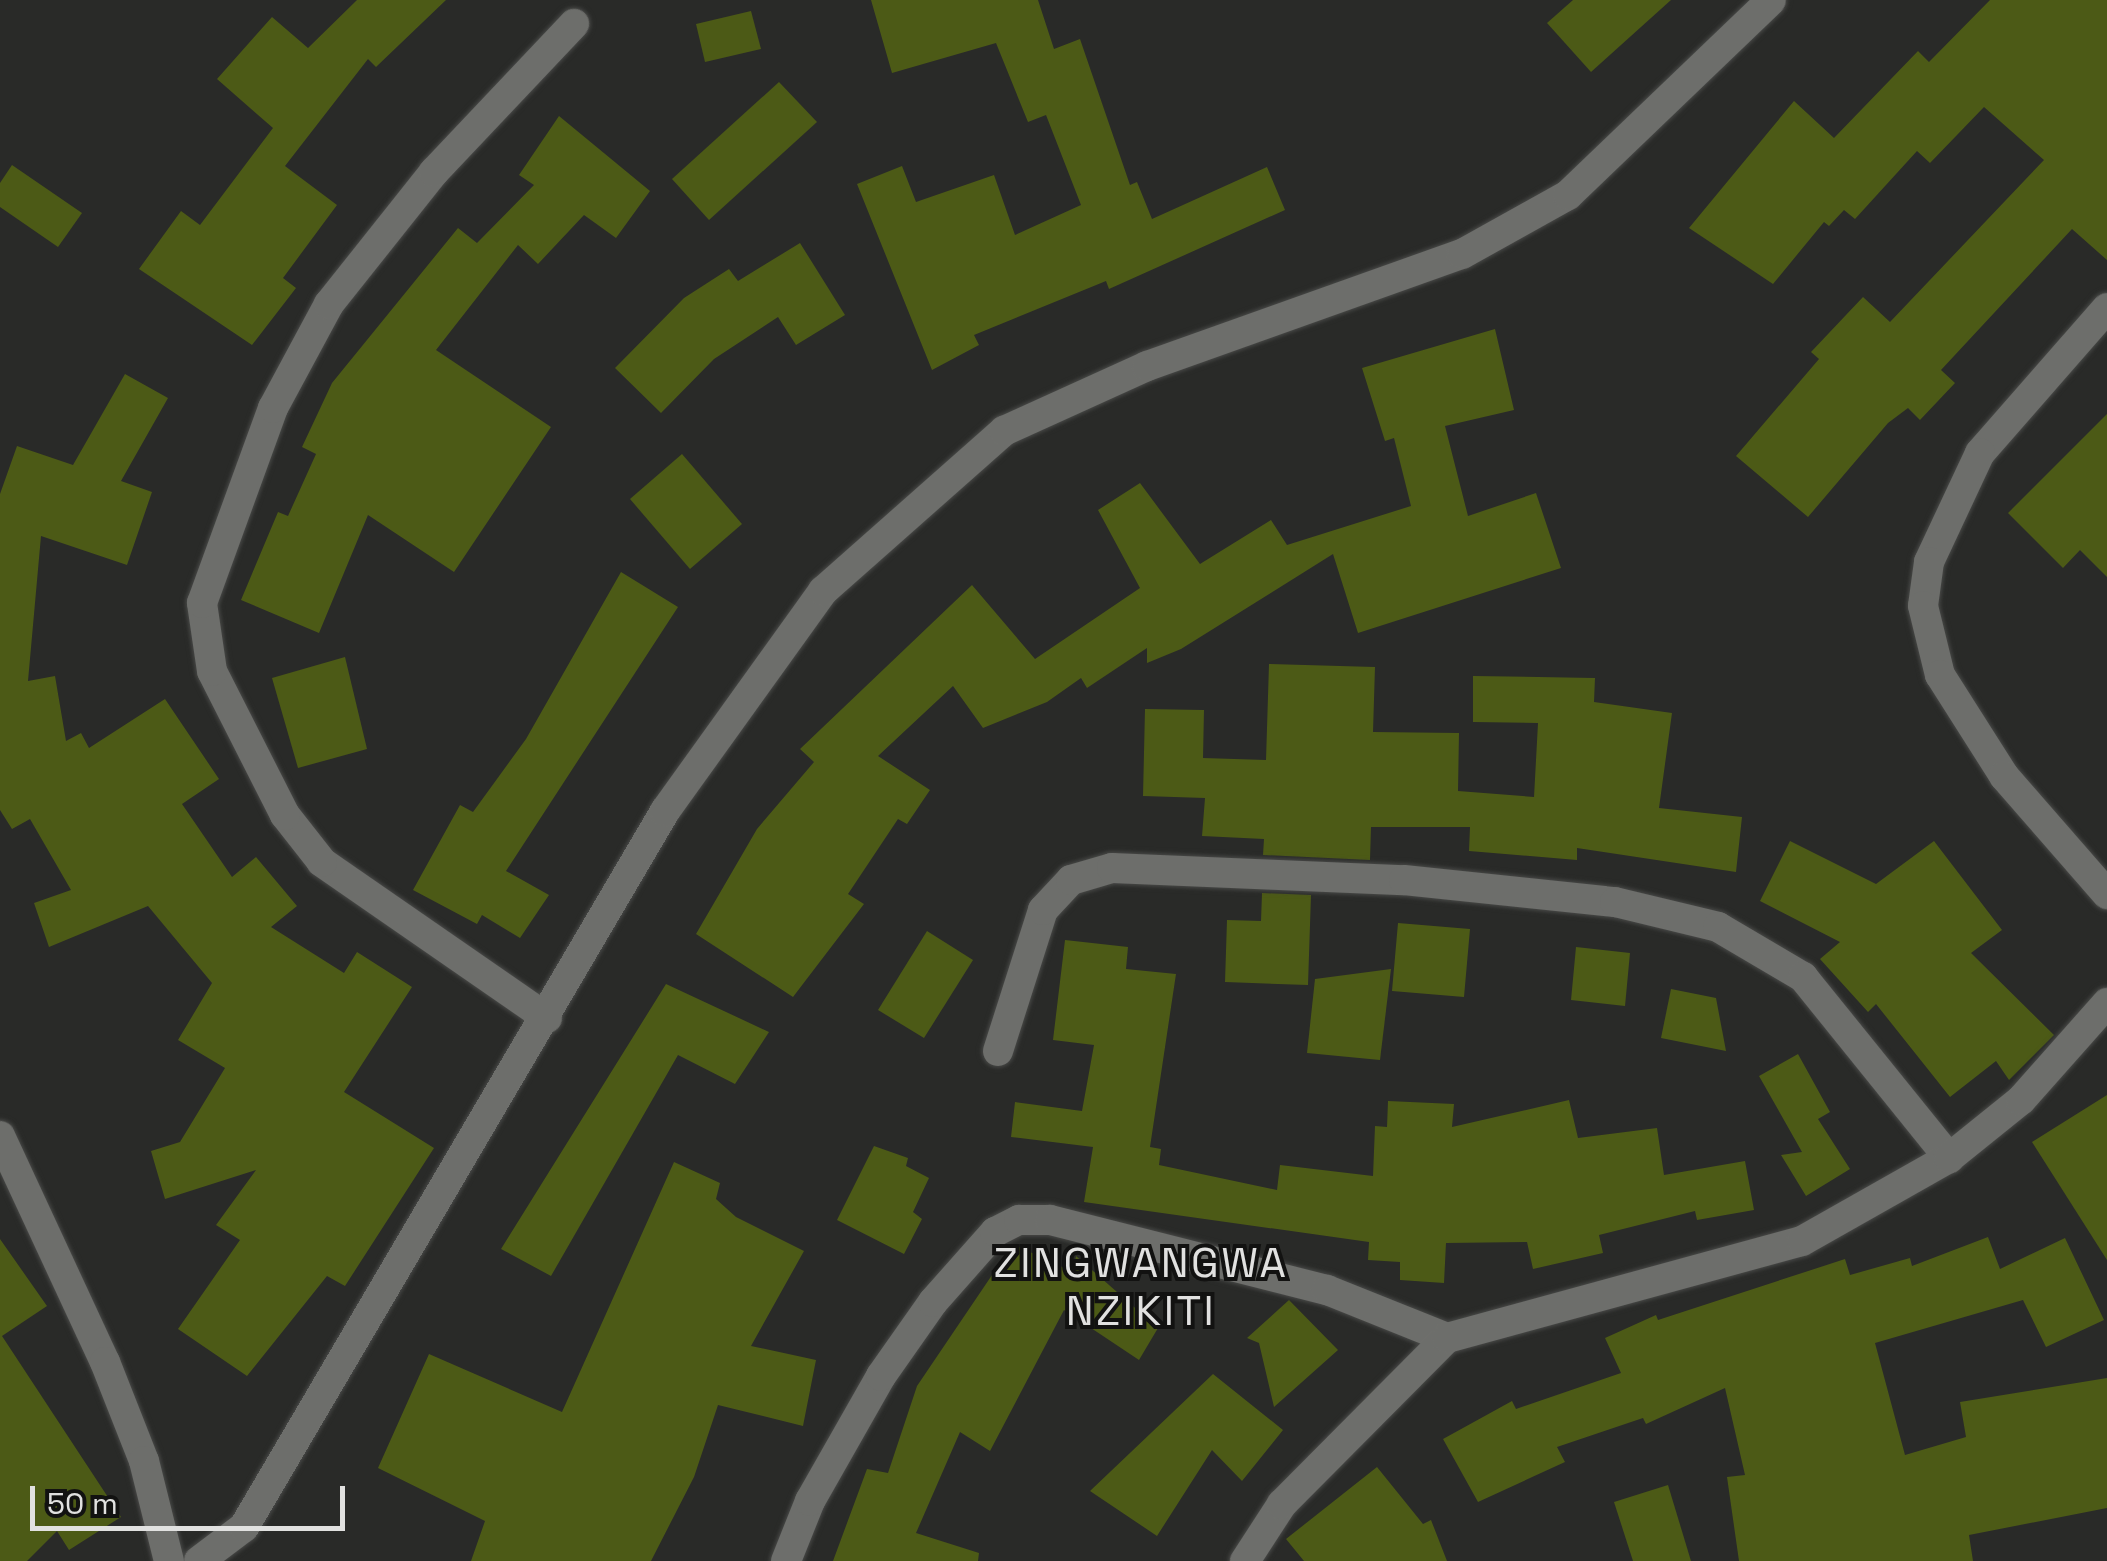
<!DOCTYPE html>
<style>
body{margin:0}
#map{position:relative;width:2107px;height:1561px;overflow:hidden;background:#292a28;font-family:"Space Grotesk",sans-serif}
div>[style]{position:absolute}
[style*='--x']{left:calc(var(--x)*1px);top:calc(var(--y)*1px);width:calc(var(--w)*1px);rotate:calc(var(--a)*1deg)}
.building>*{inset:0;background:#4c5a16}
.roads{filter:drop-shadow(0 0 2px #484947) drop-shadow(0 0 2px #484947)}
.minor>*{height:30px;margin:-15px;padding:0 15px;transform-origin:15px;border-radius:15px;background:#6d6e6b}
span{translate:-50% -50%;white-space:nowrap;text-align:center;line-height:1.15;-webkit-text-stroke:8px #121211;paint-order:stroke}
.quarter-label{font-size:42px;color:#e1e1e0;letter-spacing:2.5px}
.scale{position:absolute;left:30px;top:1486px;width:315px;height:45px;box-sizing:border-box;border:5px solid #e1e1e0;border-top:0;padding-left:12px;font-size:30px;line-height:35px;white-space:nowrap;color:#e1e1e0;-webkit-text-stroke:8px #121211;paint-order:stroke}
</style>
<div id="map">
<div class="building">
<div style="clip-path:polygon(357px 0,446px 0,376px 67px,368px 59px,285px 166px,337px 205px,283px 278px,296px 288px,252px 345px,139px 269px,181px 211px,200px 225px,273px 128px,217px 79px,272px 17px,308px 48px)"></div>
<div style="clip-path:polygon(871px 0,1038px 0,1054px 49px,1080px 39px,1130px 185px,1137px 182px,1152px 219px,1267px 167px,1285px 210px,1109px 289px,1106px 281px,974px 335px,979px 345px,932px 370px,857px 184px,902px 166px,916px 202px,994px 175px,1015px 235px,1081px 205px,1046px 115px,1028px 122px,996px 43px,892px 73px)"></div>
<div style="clip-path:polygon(1573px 0,1671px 0,1591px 72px,1547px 23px)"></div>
<div style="clip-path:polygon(1990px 0,2107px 0,2107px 260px,2072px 229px,1941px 370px,1955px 383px,1920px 420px,1908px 408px,1888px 423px,1808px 517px,1736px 456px,1819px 359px,1811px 352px,1863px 297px,1890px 322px,2044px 160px,1984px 107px,1930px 163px,1917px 151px,1855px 219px,1844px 210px,1829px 226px,1824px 222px,1773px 284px,1689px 228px,1794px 101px,1834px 138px,1918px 51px,1929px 62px)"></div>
<div style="clip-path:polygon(751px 11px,761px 49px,705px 62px,696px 24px)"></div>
<div style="clip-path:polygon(779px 82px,817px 122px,709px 220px,672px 179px)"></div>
<div style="clip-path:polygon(559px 116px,650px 191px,616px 238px,584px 215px,538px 264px,518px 245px,436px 350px,551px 427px,454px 572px,368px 515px,319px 633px,241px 600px,278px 512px,288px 516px,316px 454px,302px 447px,332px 383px,458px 228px,477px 243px,534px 185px,519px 175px)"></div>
<div style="clip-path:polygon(12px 165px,82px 213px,58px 247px,0 207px,0 183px)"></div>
<div style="clip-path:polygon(800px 243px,845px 315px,796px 345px,778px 317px,714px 359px,661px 413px,615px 368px,684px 298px,729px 269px,738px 281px)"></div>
<div style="clip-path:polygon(1495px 329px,1514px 410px,1445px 426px,1468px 516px,1536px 493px,1561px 568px,1358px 633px,1333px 554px,1181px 649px,1147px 663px,1147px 648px,1087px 688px,1081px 678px,1047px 702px,983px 728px,953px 686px,878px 756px,930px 790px,907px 824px,898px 819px,848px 894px,864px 904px,793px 997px,696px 934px,757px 829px,814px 762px,800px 749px,972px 585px,1035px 659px,1140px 588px,1098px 510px,1140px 483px,1200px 564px,1271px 520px,1287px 545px,1411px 506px,1394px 438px,1385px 441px,1362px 368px)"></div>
<div style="clip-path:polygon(125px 374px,168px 398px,121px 481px,152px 492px,127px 565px,41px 536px,28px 681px,55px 676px,66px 741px,81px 733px,89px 748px,165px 699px,219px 779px,182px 804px,232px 877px,256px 857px,297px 906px,271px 927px,344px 973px,357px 952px,412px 987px,344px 1092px,434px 1148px,345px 1286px,327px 1276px,247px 1376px,178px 1329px,240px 1240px,216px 1225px,256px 1170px,165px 1199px,151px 1151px,180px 1142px,225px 1068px,178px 1040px,212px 983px,148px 906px,49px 947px,34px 903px,71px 890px,30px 819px,12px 829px,0 810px,0 494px,17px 446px,73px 465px)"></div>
<div style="clip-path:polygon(2107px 414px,2107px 577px,2080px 550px,2063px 568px,2008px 513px)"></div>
<div style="clip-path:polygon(682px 454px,742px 524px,690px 569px,630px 499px)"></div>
<div style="clip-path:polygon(621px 572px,678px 607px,506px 871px,549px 895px,520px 938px,482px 915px,477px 924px,413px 890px,460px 805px,473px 812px,526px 739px)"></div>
<div style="clip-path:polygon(345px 657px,367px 749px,298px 768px,272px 678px)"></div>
<div style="clip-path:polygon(1269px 664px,1375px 667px,1373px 732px,1459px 733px,1458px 791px,1534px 797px,1538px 723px,1473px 722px,1473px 676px,1595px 678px,1594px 702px,1672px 713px,1659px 808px,1742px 817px,1736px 872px,1577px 848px,1577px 860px,1469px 851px,1470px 827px,1371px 827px,1370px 860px,1263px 855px,1264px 839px,1202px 836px,1205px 798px,1143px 796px,1145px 709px,1204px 710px,1203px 758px,1266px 760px)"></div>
<div style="clip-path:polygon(1790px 841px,1876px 884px,1934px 841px,2002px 930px,1971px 953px,2054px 1035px,2009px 1080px,1996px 1061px,1950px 1097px,1876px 1004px,1868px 1012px,1820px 959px,1840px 942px,1760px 901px)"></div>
<div style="clip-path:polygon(1262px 893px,1311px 895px,1308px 985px,1225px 982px,1227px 920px,1261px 921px)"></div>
<div style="clip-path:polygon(1398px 923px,1470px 929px,1464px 997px,1392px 991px)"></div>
<div style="clip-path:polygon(927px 931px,973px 960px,924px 1038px,878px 1010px)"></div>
<div style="clip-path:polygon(1065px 940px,1128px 947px,1126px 969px,1176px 974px,1150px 1147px,1161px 1149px,1159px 1165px,1277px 1190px,1280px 1165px,1373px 1176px,1375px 1126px,1387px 1127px,1388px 1101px,1454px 1104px,1452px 1127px,1569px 1100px,1578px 1138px,1657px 1128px,1664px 1175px,1745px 1161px,1754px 1210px,1697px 1220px,1695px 1211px,1599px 1235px,1603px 1253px,1533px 1269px,1527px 1242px,1446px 1243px,1444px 1283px,1400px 1280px,1400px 1262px,1368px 1260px,1369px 1242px,1084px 1202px,1093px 1147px,1011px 1137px,1015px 1102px,1082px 1111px,1094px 1045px,1053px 1040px)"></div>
<div style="clip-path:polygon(1576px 947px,1630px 953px,1625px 1006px,1571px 1000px)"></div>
<div style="clip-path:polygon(1391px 969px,1380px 1060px,1307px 1053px,1315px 979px)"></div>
<div style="clip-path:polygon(666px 984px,769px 1032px,735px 1084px,678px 1055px,551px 1276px,501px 1249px)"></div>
<div style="clip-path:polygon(1671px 989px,1716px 998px,1726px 1051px,1661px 1038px)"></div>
<div style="clip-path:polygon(1798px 1054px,1830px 1112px,1818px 1119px,1850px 1169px,1806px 1196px,1781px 1155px,1802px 1152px,1759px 1076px)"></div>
<div style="clip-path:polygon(2107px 1095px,2107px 1260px,2032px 1142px)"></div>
<div style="clip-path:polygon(874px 1146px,908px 1158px,906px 1166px,929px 1178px,913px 1212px,922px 1219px,904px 1254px,837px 1220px)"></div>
<div style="clip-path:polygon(674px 1162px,720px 1183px,716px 1199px,736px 1217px,804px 1251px,751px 1346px,816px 1360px,803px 1426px,718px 1405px,694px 1477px,651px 1561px,471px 1561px,485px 1521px,378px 1468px,429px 1354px,562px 1412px)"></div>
<div style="clip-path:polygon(1988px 1237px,2000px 1269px,2065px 1238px,2104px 1320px,2046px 1347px,2023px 1300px,1875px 1343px,1905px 1455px,1966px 1437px,1960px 1402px,2107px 1378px,2107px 1508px,1969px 1535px,1973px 1561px,1739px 1561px,1727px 1477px,1745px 1475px,1725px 1388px,1646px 1424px,1643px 1418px,1557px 1447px,1565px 1462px,1478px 1502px,1443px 1439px,1512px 1401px,1516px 1409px,1621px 1373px,1605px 1338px,1656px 1315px,1658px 1320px,1845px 1259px,1850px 1275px,1910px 1258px,1912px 1266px)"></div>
<div style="clip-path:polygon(0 1239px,47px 1306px,2px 1336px,121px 1517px,69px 1550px,57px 1531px,27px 1561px,0 1561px)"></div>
<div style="clip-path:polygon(1013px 1244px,1073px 1272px,1076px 1256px,1158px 1328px,1139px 1360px,1064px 1310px,990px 1451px,960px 1432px,916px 1533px,979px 1553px,978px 1561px,833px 1561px,867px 1469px,888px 1473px,917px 1386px)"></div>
<div style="clip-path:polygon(1289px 1300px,1338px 1350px,1274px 1407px,1259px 1343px,1247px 1338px)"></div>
<div style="clip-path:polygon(1213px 1374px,1283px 1430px,1242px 1481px,1212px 1450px,1157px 1536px,1090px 1491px)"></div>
<div style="clip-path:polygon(1377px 1467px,1423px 1524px,1431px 1520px,1447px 1561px,1304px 1561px,1286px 1539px)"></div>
<div style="clip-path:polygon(1668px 1485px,1691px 1561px,1633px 1561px,1614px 1502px)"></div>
</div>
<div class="roads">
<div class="minor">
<div style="--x:2107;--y:308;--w:193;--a:131.2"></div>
<div style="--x:1980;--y:453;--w:120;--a:115.1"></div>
<div style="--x:1929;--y:562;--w:44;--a:97.8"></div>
<div style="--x:1923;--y:606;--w:71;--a:76.2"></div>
<div style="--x:1940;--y:675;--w:120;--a:57.6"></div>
<div style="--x:2004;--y:776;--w:157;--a:48.9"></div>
<div style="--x:547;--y:1018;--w:274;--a:-145.3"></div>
<div style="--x:322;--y:862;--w:60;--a:-128.2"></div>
<div style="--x:285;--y:815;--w:161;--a:-116.9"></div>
<div style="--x:212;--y:671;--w:69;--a:-98.4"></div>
<div style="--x:202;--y:603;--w:208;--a:-70"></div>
<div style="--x:273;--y:408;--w:118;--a:-61.7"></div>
<div style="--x:329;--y:304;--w:169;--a:-51.5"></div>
<div style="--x:434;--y:172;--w:204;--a:-46.6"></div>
<div style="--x:998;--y:1051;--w:148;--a:-72.3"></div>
<div style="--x:1043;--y:910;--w:41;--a:-47"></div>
<div style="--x:1071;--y:880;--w:43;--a:-16.3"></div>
<div style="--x:1112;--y:868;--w:292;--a:2.4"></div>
<div style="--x:1404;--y:880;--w:212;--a:6"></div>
<div style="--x:1615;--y:902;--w:106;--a:13.6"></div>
<div style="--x:1718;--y:927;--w:99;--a:30.5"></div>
<div style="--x:1803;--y:977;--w:233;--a:51.1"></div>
<div style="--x:0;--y:1136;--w:249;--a:65.1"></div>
<div style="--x:105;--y:1362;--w:106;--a:68.5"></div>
<div style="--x:144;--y:1461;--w:103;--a:76"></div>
<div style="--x:199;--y:1561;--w:56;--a:-37.1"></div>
<div style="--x:244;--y:1527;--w:831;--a:-59.54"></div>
<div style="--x:665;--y:811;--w:271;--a:-54.3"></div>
<div style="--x:823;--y:591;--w:242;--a:-41.5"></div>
<div style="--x:1004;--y:431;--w:157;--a:-24.4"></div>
<div style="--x:1147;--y:366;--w:334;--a:-19.6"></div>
<div style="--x:1462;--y:254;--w:121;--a:-29.1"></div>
<div style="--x:1568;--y:195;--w:281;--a:-43.8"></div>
<div style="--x:786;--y:1561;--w:65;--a:-68.2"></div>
<div style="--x:810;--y:1501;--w:144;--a:-60.4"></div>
<div style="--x:881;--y:1376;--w:90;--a:-54.9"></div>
<div style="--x:933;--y:1302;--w:94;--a:-48.5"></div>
<div style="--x:995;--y:1232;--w:27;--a:-27"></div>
<div style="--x:1019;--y:1220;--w:31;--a:0"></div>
<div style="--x:1050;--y:1220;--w:286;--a:14.2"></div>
<div style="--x:1327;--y:1290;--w:129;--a:21.8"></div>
<div style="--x:1245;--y:1561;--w:68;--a:-57"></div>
<div style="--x:1282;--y:1504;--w:234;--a:-45.2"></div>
<div style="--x:1447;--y:1338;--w:368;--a:-15.3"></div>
<div style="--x:1802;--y:1241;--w:169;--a:-29.5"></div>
<div style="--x:1949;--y:1158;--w:92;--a:-38.9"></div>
<div style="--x:2021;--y:1100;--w:130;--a:-48.4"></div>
</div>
</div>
<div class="quarter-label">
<span style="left:1141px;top:1287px">ZINGWANGWA<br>NZIKITI</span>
</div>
<div class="scale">50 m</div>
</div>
